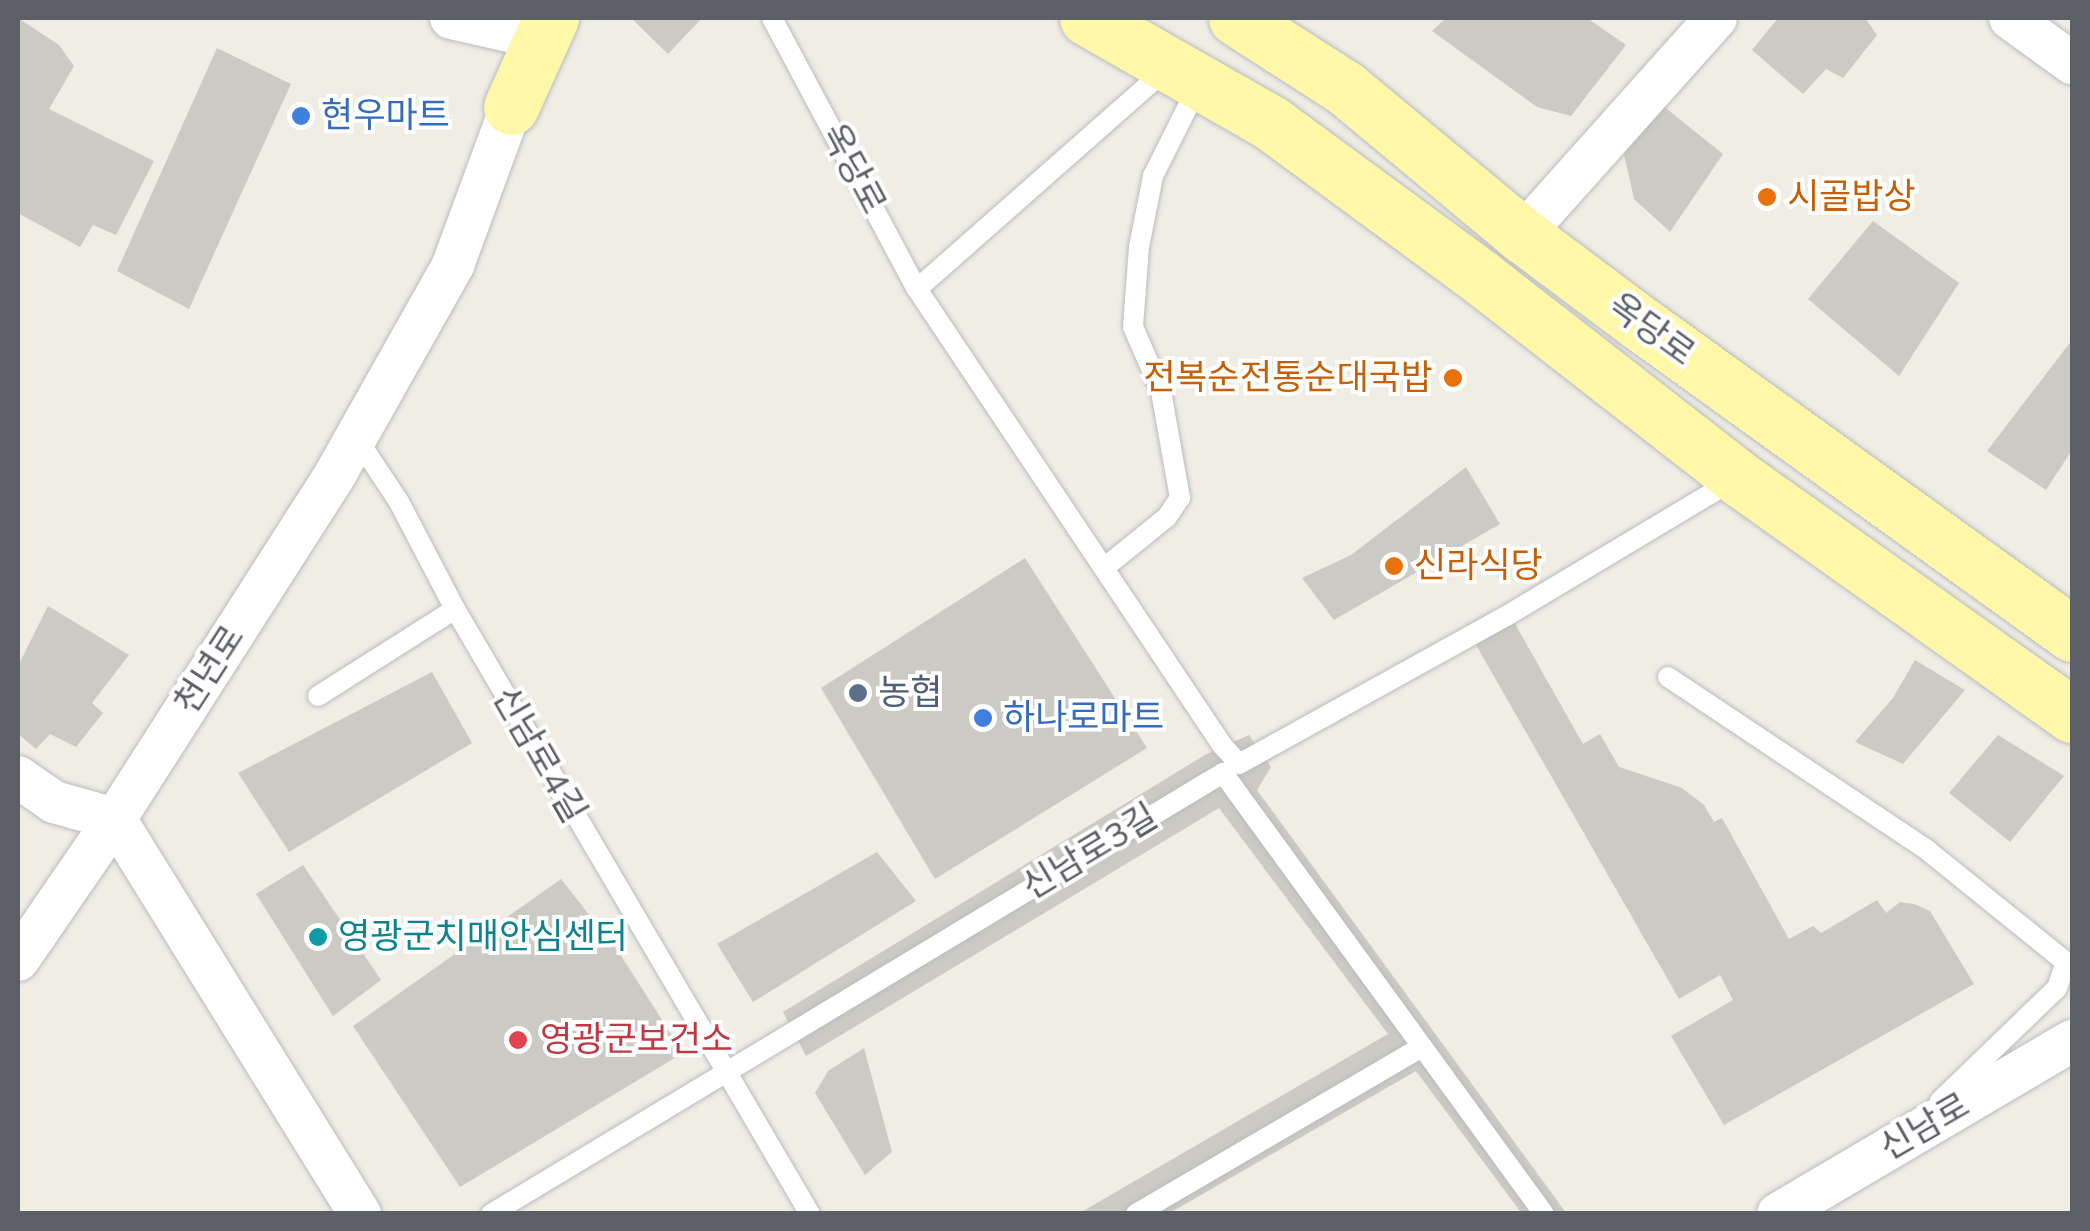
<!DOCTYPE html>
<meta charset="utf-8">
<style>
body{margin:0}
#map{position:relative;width:2090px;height:1231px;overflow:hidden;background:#efede4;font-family:"Nunito Sans","Noto Sans KR",sans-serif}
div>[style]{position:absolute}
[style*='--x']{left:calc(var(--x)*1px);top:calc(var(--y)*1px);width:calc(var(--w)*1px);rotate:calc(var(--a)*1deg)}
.building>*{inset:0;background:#cccac4}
.roads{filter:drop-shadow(0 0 2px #b9bbc0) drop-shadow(0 0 2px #b9bbc0)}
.service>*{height:20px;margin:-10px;padding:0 10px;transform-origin:10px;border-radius:10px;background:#fff}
.minor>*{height:42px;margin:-21px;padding:0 21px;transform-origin:21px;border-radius:21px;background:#fff}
.primary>*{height:55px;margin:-27.5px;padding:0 27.5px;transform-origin:27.5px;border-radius:27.5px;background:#fff8a9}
.dots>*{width:28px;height:28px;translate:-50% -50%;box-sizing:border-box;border:5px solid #fff;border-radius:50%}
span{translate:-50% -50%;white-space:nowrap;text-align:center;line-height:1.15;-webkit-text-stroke:8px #fff;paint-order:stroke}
.shop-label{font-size:35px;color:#366cbe}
.left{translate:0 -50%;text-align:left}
.street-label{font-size:35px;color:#5c5f65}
.food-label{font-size:35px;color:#c56008}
.right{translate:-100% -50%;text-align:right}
.service-label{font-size:35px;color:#4e5e75}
.culture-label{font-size:35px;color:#0d838f}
.health-label{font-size:35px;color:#be3a42}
.frame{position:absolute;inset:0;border:20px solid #5c5f65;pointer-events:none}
</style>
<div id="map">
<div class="building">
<div style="clip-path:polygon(18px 18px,59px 45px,74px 66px,49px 109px,154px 161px,116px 235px,93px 225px,80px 247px,18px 213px)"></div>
<div style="clip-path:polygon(631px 18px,702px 18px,668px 54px)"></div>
<div style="clip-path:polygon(1446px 18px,1587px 18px,1626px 45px,1571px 116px,1537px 107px,1432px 31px)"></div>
<div style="clip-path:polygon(1778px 18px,1865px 18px,1877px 35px,1843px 78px,1826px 69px,1803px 94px,1752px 50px)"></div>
<div style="clip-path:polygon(217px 48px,291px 84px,189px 309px,117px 271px)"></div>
<div style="clip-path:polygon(1662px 105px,1723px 154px,1670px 232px,1634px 199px,1624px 154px)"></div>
<div style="clip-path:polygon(1873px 221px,1959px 283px,1899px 376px,1808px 299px)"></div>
<div style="clip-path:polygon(2072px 340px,2072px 450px,2046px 490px,1987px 451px)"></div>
<div style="clip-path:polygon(1466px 467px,1500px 524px,1334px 620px,1302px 578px,1351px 555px)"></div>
<div style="clip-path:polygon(1025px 558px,1147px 748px,935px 879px,821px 688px)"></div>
<div style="clip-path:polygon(48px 606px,129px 655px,92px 703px,103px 713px,76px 747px,50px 734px,36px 749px,18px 734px,18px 666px)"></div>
<div style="clip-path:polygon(1514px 622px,1583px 744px,1600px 734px,1619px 767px,1682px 788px,1704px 805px,1714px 822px,1722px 818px,1789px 939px,1813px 926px,1821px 933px,1877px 900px,1886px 913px,1900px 902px,1914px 904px,1930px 911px,1974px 984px,1724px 1125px,1671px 1036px,1733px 1000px,1720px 975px,1679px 999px,1476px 645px)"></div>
<div style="clip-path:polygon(1915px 660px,1965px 690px,1903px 764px,1855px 742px,1893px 698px)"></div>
<div style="clip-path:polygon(432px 672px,472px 743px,289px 852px,238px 773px)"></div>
<div style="clip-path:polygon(1249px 735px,1271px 767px,1257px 790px,1567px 1214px,1522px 1214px,1416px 1071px,1168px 1214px,1078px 1214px,1388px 1034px,1219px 808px,806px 1056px,783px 1012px,1205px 755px)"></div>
<div style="clip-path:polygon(1998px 735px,2064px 776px,2010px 842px,1949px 793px)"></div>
<div style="clip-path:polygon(877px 852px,916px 901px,753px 1002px,717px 944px)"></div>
<div style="clip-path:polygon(303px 865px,381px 980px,333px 1016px,256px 894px)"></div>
<div style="clip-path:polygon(561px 879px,620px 954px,683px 1053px,460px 1187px,353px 1026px)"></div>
<div style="clip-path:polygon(864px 1048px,892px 1152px,865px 1175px,815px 1093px,828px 1071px)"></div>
</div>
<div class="roads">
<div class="service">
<div style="--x:772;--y:18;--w:307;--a:61.9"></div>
<div style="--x:917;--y:289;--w:549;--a:56.22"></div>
<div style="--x:1222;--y:745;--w:25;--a:48"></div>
<div style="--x:1239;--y:764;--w:308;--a:-29"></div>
<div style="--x:1508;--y:615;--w:265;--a:-30.9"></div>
<div style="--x:917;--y:289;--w:336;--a:-41.4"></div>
<div style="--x:356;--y:437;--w:78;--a:56.5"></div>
<div style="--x:399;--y:502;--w:121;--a:62.4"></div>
<div style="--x:455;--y:609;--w:701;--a:59.6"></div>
<div style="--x:1104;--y:568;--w:81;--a:-39"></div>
<div style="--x:1167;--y:517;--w:23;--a:-56"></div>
<div style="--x:1180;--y:498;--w:109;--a:-100.1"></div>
<div style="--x:1161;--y:391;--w:70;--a:-113.6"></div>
<div style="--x:1133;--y:327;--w:80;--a:-85.7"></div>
<div style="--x:1139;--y:247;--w:72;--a:-78.8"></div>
<div style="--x:1153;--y:176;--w:103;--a:-63.4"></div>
<div style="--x:1668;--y:677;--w:311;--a:33.7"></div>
<div style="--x:1927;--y:850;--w:179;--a:38.9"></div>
<div style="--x:2066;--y:962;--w:28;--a:109"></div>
<div style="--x:2057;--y:988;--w:163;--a:136"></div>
<div style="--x:318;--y:696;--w:162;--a:-32.4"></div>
<div style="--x:491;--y:1214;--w:855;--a:-31.07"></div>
<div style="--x:1223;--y:773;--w:545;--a:53.95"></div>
<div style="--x:1136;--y:1214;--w:331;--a:-30.3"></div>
</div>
<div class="minor">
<div style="--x:451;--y:18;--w:64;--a:12.7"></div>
<div style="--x:2010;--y:18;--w:77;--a:36"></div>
<div style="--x:1522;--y:235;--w:291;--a:-48.2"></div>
<div style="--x:18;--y:777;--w:44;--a:34.8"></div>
<div style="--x:54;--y:802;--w:63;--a:15.6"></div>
<div style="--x:115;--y:819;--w:171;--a:124.5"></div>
<div style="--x:360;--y:1214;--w:465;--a:-121.8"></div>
<div style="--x:115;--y:819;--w:411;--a:-57.4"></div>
<div style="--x:336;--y:473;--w:239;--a:-60.6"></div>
<div style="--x:453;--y:265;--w:168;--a:-69.8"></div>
<div style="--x:1778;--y:1214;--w:341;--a:-30.5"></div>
</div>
<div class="primary">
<div style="--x:1087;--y:18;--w:212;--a:29.7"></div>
<div style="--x:1271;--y:123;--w:263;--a:36.3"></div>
<div style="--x:1483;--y:279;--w:322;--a:37.9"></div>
<div style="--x:1737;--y:477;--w:411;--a:35.4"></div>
<div style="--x:1236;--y:18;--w:130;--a:32.7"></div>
<div style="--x:1345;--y:88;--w:230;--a:39.7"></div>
<div style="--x:1522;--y:235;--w:144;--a:36.8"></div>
<div style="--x:1637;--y:321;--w:536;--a:35.74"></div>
<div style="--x:511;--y:107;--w:98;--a:-65.8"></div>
</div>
</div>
<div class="dots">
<div style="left:301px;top:116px;background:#3f7fe0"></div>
<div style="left:1767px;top:197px;background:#e8710a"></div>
<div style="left:1453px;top:378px;background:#e8710a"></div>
<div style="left:1394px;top:566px;background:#e8710a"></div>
<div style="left:858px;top:693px;background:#5c6f8a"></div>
<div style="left:983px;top:718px;background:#3f7fe0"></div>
<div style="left:318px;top:937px;background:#0f9aa8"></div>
<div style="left:518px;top:1040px;background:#e0444e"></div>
</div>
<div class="shop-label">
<span class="left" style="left:321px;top:116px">현우마트</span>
<span class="left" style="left:1003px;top:718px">하나로마트</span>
</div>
<div class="street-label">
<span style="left:853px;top:169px;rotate:62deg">옥당로</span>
<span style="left:1651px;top:330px;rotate:36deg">옥당로</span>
<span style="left:210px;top:670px;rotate:-57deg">천년로</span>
<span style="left:539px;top:755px;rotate:60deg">신남로4길</span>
<span style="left:1090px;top:852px;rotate:-31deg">신남로3길</span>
<span style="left:1925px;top:1127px;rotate:-30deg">신남로</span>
</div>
<div class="food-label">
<span class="left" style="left:1787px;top:197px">시골밥상</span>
<span class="right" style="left:1433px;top:378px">전복순전통순대국밥</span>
<span class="left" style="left:1414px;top:566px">신라식당</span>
</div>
<div class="service-label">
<span class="left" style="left:878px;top:693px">농협</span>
</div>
<div class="culture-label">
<span class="left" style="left:338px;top:937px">영광군치매안심센터</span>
</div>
<div class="health-label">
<span class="left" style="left:540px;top:1040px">영광군보건소</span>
</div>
<div class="frame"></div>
</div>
